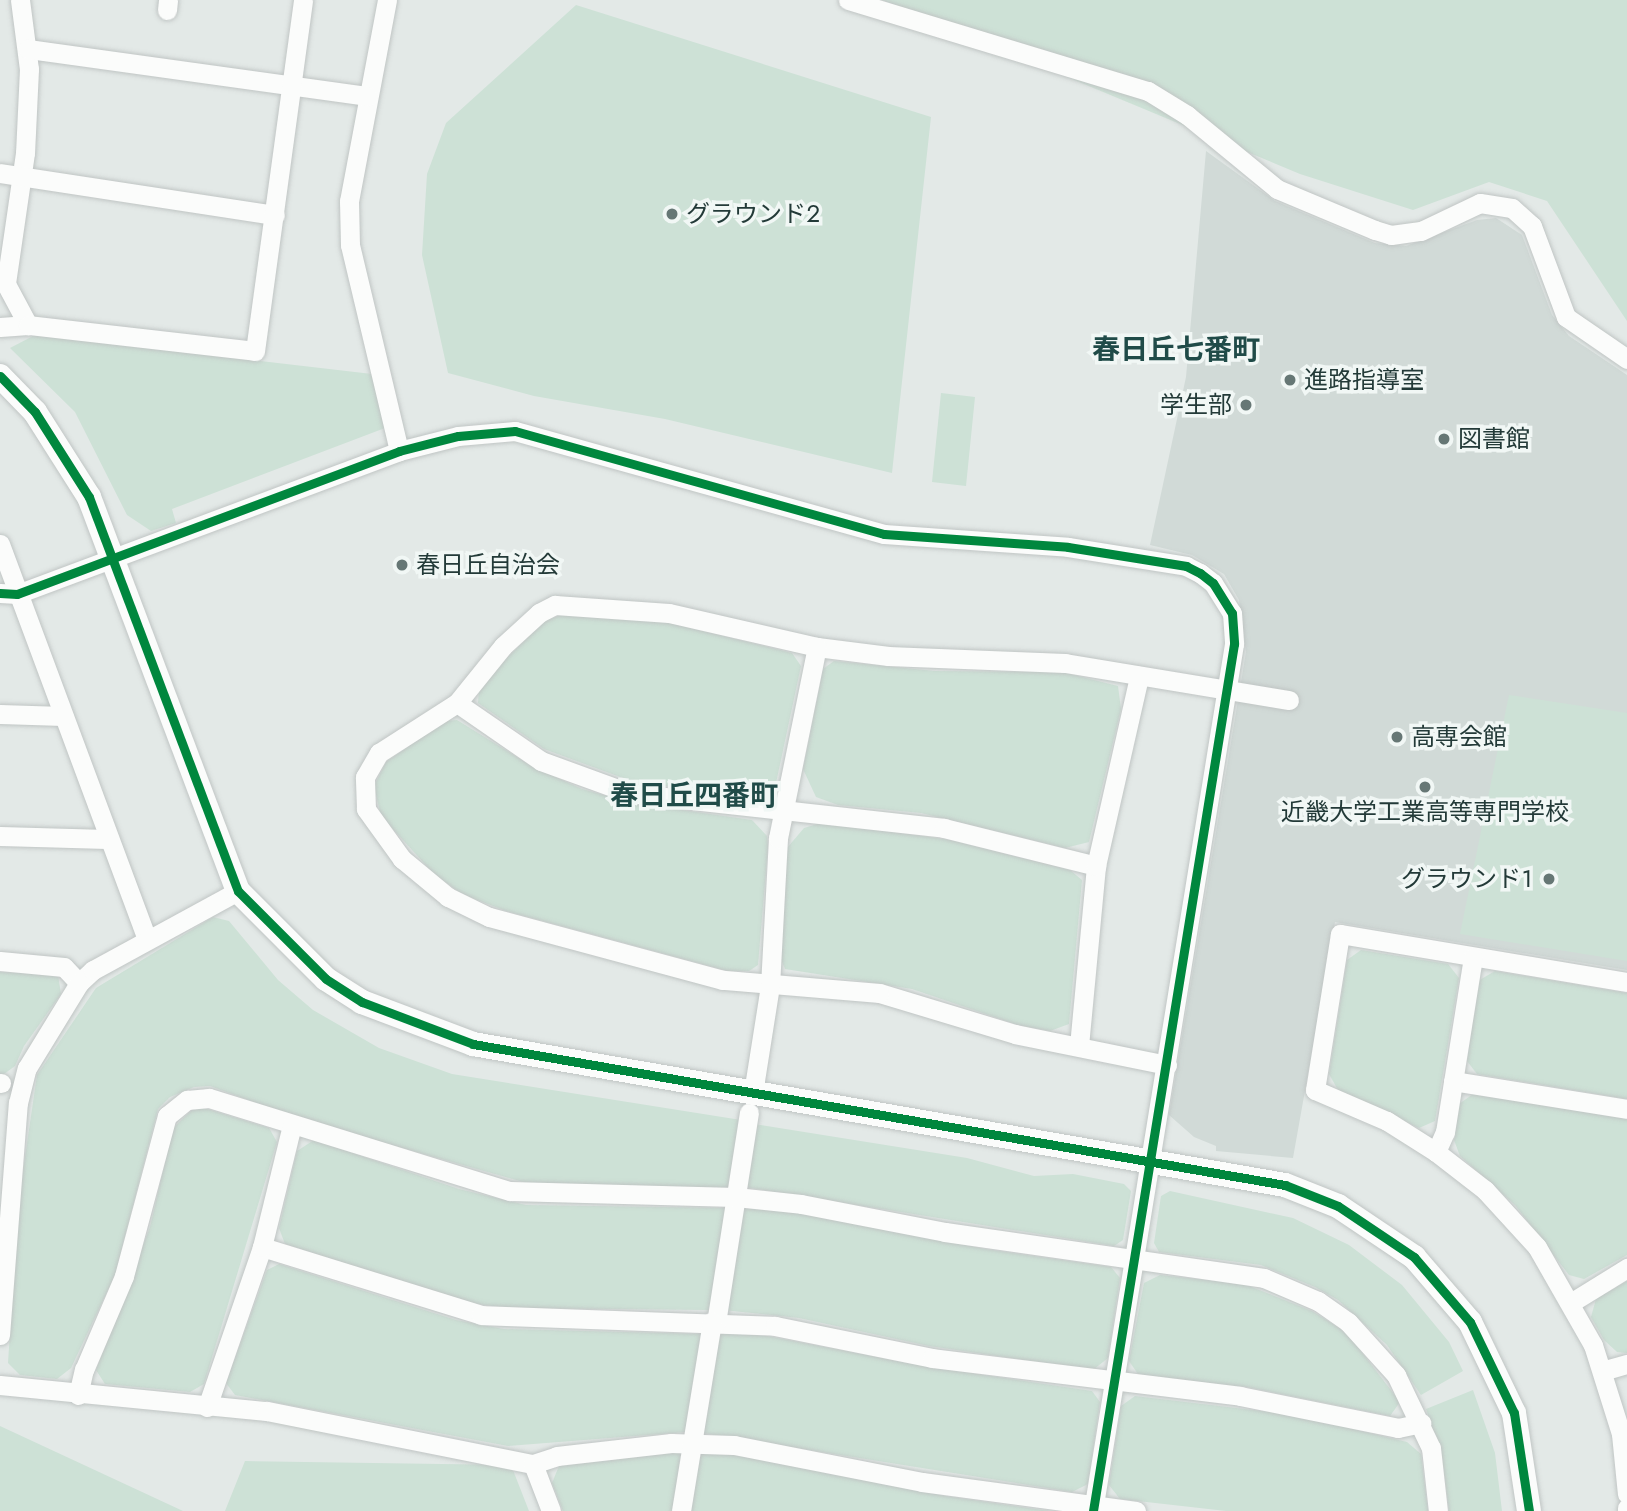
<!DOCTYPE html>
<meta charset="utf-8">
<style>
body{margin:0}
#map{position:relative;width:1627px;height:1511px;overflow:hidden;background:#e3e9e7;font-family:Jost,"Noto Sans JP",sans-serif}
div>[style]{position:absolute}
[style*='--x']{left:calc(var(--x)*1px);top:calc(var(--y)*1px);width:calc(var(--w)*1px);rotate:calc(var(--a)*1deg)}
.built>*{inset:0;background:#d1dad7}
.green>*{inset:0;background:#cde1d6}
.roads{filter:drop-shadow(0 0 2px #c0c5c4) drop-shadow(0 0 2px #c0c5c4)}
.minor>*{height:19px;margin:-9.5px;padding:0 9.5px;transform-origin:9.5px;border-radius:9.5px;background:#fbfcfb}
.tertiary>*{height:24px;margin:-12px;padding:0 12px;transform-origin:12px;border-radius:12px;background:#fbfcfb}
.cycleway>*{height:9px;margin:-4.5px;padding:0 4.5px;transform-origin:4.5px;border-radius:4.5px;background:#00873e}
.dots>*{width:19px;height:19px;translate:-50% -50%;box-sizing:border-box;border:4px solid #f1f7f5;border-radius:50%}
span{translate:-50% -50%;white-space:nowrap;text-align:center;line-height:1.15;-webkit-text-stroke:7px #f1f7f5;paint-order:stroke}
.poi-label{font-size:24px;color:#233a38}
.left{translate:0 -50%;text-align:left}
.right{translate:-100% -50%;text-align:right}
.quarter-label{font-size:28px;color:#204b48;font-weight:700}
</style>
<div id="map">
<div class="built">
<div style="clip-path:polygon(1206px 151px,1275px 201px,1375px 243px,1406px 246px,1477px 220px,1496px 218px,1522px 235px,1552px 315px,1569px 336px,1627px 375px,1627px 970px,1335px 922px,1293px 1158px,1216px 1151px,1216px 1146px,1194px 1137px,1169px 1115px,1246px 652px,1239px 600px,1224px 574px,1192px 555px,1150px 545px,1186px 377px)"></div>
</div>
<div class="green">
<div style="clip-path:polygon(882px 0,1627px 0,1627px 321px,1547px 201px,1489px 182px,1413px 210px,1300px 174px)"></div>
<div style="clip-path:polygon(576px 5px,931px 117px,892px 473px,665px 419px,534px 396px,448px 373px,422px 255px,427px 174px,446px 123px)"></div>
<div style="clip-path:polygon(35px 335px,372px 374px,385px 428px,172px 509px,176px 523px,151px 531px,127px 515px,75px 412px,10px 348px)"></div>
<div style="clip-path:polygon(941px 393px,975px 397px,966px 486px,932px 482px)"></div>
<div style="clip-path:polygon(566px 613px,666px 622px,792px 653px,801px 666px,776px 783px,767px 792px,719px 794px,631px 781px,544px 749px,478px 703px,479px 690px,488px 676px,545px 621px)"></div>
<div style="clip-path:polygon(834px 661px,935px 671px,1062px 672px,1118px 686px,1121px 709px,1089px 842px,1065px 848px,921px 813px,838px 805px,816px 797px,803px 769px,823px 669px)"></div>
<div style="clip-path:polygon(1509px 695px,1627px 713px,1627px 961px,1460px 934px)"></div>
<div style="clip-path:polygon(457px 720px,533px 767px,582px 789px,633px 803px,752px 820px,767px 836px,768px 847px,758px 965px,749px 971px,728px 971px,506px 911px,462px 894px,434px 874px,381px 816px,374px 786px,386px 762px,445px 721px)"></div>
<div style="clip-path:polygon(824px 822px,950px 840px,1070px 870px,1082px 880px,1069px 1024px,1050px 1031px,1018px 1025px,912px 989px,785px 969px,781px 959px,787px 848px,804px 828px)"></div>
<div style="clip-path:polygon(213px 917px,229px 921px,278px 980px,313px 1010px,379px 1048px,452px 1074px,741px 1120px,732px 1188px,545px 1188px,306px 1121px,210px 1086px,194px 1087px,170px 1097px,158px 1109px,115px 1275px,71px 1368px,57px 1379px,20px 1375px,8px 1363px,18px 1205px,37px 1075px,96px 988px)"></div>
<div style="clip-path:polygon(1361px 950px,1448px 964px,1459px 978px,1435px 1121px,1419px 1128px,1338px 1090px,1329px 1074px,1347px 960px)"></div>
<div style="clip-path:polygon(1495px 971px,1627px 993px,1627px 1099px,1477px 1074px,1467px 1061px,1478px 981px)"></div>
<div style="clip-path:polygon(0 972px,58px 975px,61px 994px,24px 1046px,15px 1066px,4px 1074px,0 1074px)"></div>
<div style="clip-path:polygon(1473px 1094px,1627px 1119px,1627px 1255px,1584px 1279px,1569px 1275px,1515px 1205px,1460px 1156px,1454px 1140px,1459px 1104px)"></div>
<div style="clip-path:polygon(204px 1108px,269px 1128px,277px 1142px,204px 1384px,190px 1392px,105px 1384px,96px 1370px,150px 1227px,173px 1128px,192px 1110px)"></div>
<div style="clip-path:polygon(754px 1124px,967px 1158px,1034px 1176px,1073px 1174px,1124px 1184px,1131px 1191px,1123px 1240px,1114px 1246px,745px 1187px)"></div>
<div style="clip-path:polygon(314px 1140px,459px 1189px,526px 1205px,731px 1208px,712px 1310px,508px 1308px,469px 1303px,285px 1244px,279px 1228px,297px 1151px)"></div>
<div style="clip-path:polygon(1170px 1191px,1293px 1218px,1349px 1245px,1402px 1285px,1449px 1342px,1463px 1371px,1421px 1395px,1387px 1345px,1338px 1300px,1315px 1287px,1261px 1265px,1159px 1252px,1154px 1243px,1161px 1196px)"></div>
<div style="clip-path:polygon(738px 1208px,798px 1212px,985px 1249px,1111px 1267px,1120px 1278px,1108px 1358px,1093px 1370px,929px 1346px,799px 1318px,723px 1310px)"></div>
<div style="clip-path:polygon(279px 1264px,456px 1320px,504px 1329px,703px 1334px,686px 1432px,508px 1446px,235px 1395px,226px 1383px,267px 1270px)"></div>
<div style="clip-path:polygon(1160px 1275px,1244px 1284px,1312px 1311px,1347px 1333px,1400px 1402px,1390px 1416px,1247px 1387px,1140px 1377px,1129px 1361px,1144px 1283px)"></div>
<div style="clip-path:polygon(1627px 1281px,1627px 1353px,1617px 1352px,1604px 1340px,1591px 1317px,1596px 1299px)"></div>
<div style="clip-path:polygon(717px 1333px,767px 1336px,929px 1367px,1092px 1391px,1100px 1402px,1088px 1484px,1072px 1492px,703px 1433px)"></div>
<div style="clip-path:polygon(1473px 1390px,1495px 1453px,1502px 1511px,1449px 1511px,1442px 1456px,1426px 1409px)"></div>
<div style="clip-path:polygon(1135px 1396px,1294px 1415px,1407px 1442px,1421px 1454px,1428px 1511px,1226px 1511px,1120px 1499px,1109px 1485px,1121px 1406px)"></div>
<div style="clip-path:polygon(0 1426px,183px 1511px,0 1511px)"></div>
<div style="clip-path:polygon(681px 1452px,673px 1511px,563px 1511px,552px 1483px,559px 1466px)"></div>
<div style="clip-path:polygon(699px 1453px,747px 1456px,945px 1496px,1050px 1511px,689px 1511px)"></div>
<div style="clip-path:polygon(245px 1461px,511px 1465px,529px 1511px,225px 1511px)"></div>
</div>
<div class="roads">
<div class="minor">
<div style="--x:20;--y:0;--w:70;--a:82.6"></div>
<div style="--x:29;--y:69;--w:84;--a:92.7"></div>
<div style="--x:25;--y:153;--w:132;--a:98.3"></div>
<div style="--x:6;--y:284;--w:47;--a:61.8"></div>
<div style="--x:387;--y:0;--w:205;--a:100.7"></div>
<div style="--x:349;--y:201;--w:44;--a:88.7"></div>
<div style="--x:350;--y:245;--w:212;--a:76.6"></div>
<div style="--x:848;--y:0;--w:313;--a:16.9"></div>
<div style="--x:1148;--y:91;--w:46;--a:31.6"></div>
<div style="--x:1187;--y:115;--w:117;--a:39.4"></div>
<div style="--x:1277;--y:189;--w:106;--a:22.7"></div>
<div style="--x:1375;--y:230;--w:17;--a:17"></div>
<div style="--x:1391;--y:235;--w:30;--a:-8"></div>
<div style="--x:1421;--y:231;--w:65;--a:-25.4"></div>
<div style="--x:1480;--y:203;--w:32;--a:9"></div>
<div style="--x:1512;--y:208;--w:27;--a:42"></div>
<div style="--x:1532;--y:226;--w:97;--a:69.5"></div>
<div style="--x:1566;--y:317;--w:74;--a:34.5"></div>
<div style="--x:167;--y:10;--w:10;--a:-84"></div>
<div style="--x:28;--y:49;--w:343;--a:7.9"></div>
<div style="--x:0;--y:173;--w:278;--a:8.7"></div>
<div style="--x:0;--y:327;--w:28;--a:-4"></div>
<div style="--x:28;--y:325;--w:228;--a:6.5"></div>
<div style="--x:255;--y:351;--w:354;--a:-82.2"></div>
<div style="--x:0;--y:544;--w:421;--a:69.6"></div>
<div style="--x:0;--y:593;--w:17;--a:3"></div>
<div style="--x:17;--y:594;--w:408;--a:-20.5"></div>
<div style="--x:399;--y:451;--w:61;--a:-14.3"></div>
<div style="--x:458;--y:436;--w:57;--a:-5"></div>
<div style="--x:515;--y:431;--w:383;--a:15.6"></div>
<div style="--x:884;--y:534;--w:184;--a:4"></div>
<div style="--x:1068;--y:547;--w:120;--a:9.1"></div>
<div style="--x:1186;--y:566;--w:16;--a:27"></div>
<div style="--x:1200;--y:573;--w:16;--a:38"></div>
<div style="--x:1213;--y:583;--w:36;--a:58"></div>
<div style="--x:1232;--y:613;--w:31;--a:86"></div>
<div style="--x:1234;--y:644;--w:878;--a:99.24"></div>
<div style="--x:457;--y:703;--w:102;--a:34.6"></div>
<div style="--x:541;--y:761;--w:94;--a:20"></div>
<div style="--x:629;--y:793;--w:317;--a:6.3"></div>
<div style="--x:944;--y:828;--w:157;--a:14"></div>
<div style="--x:0;--y:714;--w:63;--a:1.8"></div>
<div style="--x:0;--y:836;--w:107;--a:1.6"></div>
<div style="--x:0;--y:961;--w:64;--a:5.4"></div>
<div style="--x:64;--y:967;--w:22;--a:47"></div>
<div style="--x:1627;--y:982;--w:291;--a:-170.5"></div>
<div style="--x:1340;--y:934;--w:158;--a:99.1"></div>
<div style="--x:1315;--y:1090;--w:78;--a:23.3"></div>
<div style="--x:1387;--y:1121;--w:58;--a:32.3"></div>
<div style="--x:1436;--y:1152;--w:62;--a:37.8"></div>
<div style="--x:1485;--y:1190;--w:77;--a:47.6"></div>
<div style="--x:1537;--y:1247;--w:113;--a:60.3"></div>
<div style="--x:1593;--y:1345;--w:93;--a:72.5"></div>
<div style="--x:1621;--y:1434;--w:60;--a:84.3"></div>
<div style="--x:1079;--y:1046;--w:181;--a:-84.6"></div>
<div style="--x:1096;--y:866;--w:195;--a:-77.2"></div>
<div style="--x:1167;--y:1065;--w:155;--a:-168.5"></div>
<div style="--x:1015;--y:1034;--w:142;--a:-163.2"></div>
<div style="--x:879;--y:993;--w:157;--a:-175.2"></div>
<div style="--x:723;--y:980;--w:242;--a:-164.9"></div>
<div style="--x:489;--y:917;--w:46;--a:-154"></div>
<div style="--x:448;--y:897;--w:60;--a:-140.4"></div>
<div style="--x:402;--y:859;--w:62;--a:-125.8"></div>
<div style="--x:366;--y:809;--w:32;--a:-92"></div>
<div style="--x:365;--y:777;--w:28;--a:-60"></div>
<div style="--x:379;--y:753;--w:93;--a:-32.7"></div>
<div style="--x:457;--y:703;--w:73;--a:-51.1"></div>
<div style="--x:503;--y:646;--w:49;--a:-42.5"></div>
<div style="--x:539;--y:613;--w:18;--a:-27"></div>
<div style="--x:555;--y:605;--w:114;--a:4"></div>
<div style="--x:669;--y:613;--w:152;--a:12.9"></div>
<div style="--x:817;--y:647;--w:72;--a:7.2"></div>
<div style="--x:888;--y:656;--w:177;--a:2.3"></div>
<div style="--x:1065;--y:663;--w:227;--a:9.4"></div>
<div style="--x:1453;--y:1081;--w:176;--a:9.1"></div>
<div style="--x:0;--y:1083;--w:1;--a:0"></div>
<div style="--x:753;--y:1093;--w:108;--a:-81"></div>
<div style="--x:770;--y:986;--w:148;--a:-86.9"></div>
<div style="--x:778;--y:838;--w:195;--a:-78.5"></div>
<div style="--x:1436;--y:1152;--w:22;--a:-66"></div>
<div style="--x:1445;--y:1132;--w:177;--a:-80.9"></div>
<div style="--x:262;--y:1247;--w:229;--a:17.2"></div>
<div style="--x:481;--y:1315;--w:294;--a:2.1"></div>
<div style="--x:775;--y:1326;--w:160;--a:11.5"></div>
<div style="--x:932;--y:1358;--w:310;--a:7"></div>
<div style="--x:1240;--y:1396;--w:161;--a:11.4"></div>
<div style="--x:1398;--y:1428;--w:24;--a:-12"></div>
<div style="--x:1572;--y:1302;--w:65;--a:-31.7"></div>
<div style="--x:716;--y:1323;--w:213;--a:-81.1"></div>
<div style="--x:0;--y:1335;--w:233;--a:-85.6"></div>
<div style="--x:18;--y:1103;--w:36;--a:-76"></div>
<div style="--x:27;--y:1068;--w:100;--a:-58.5"></div>
<div style="--x:79;--y:983;--w:19;--a:-43"></div>
<div style="--x:93;--y:970;--w:165;--a:-28.6"></div>
<div style="--x:1602;--y:1371;--w:26;--a:-16"></div>
<div style="--x:0;--y:1385;--w:268;--a:5.6"></div>
<div style="--x:267;--y:1411;--w:271;--a:11.3"></div>
<div style="--x:533;--y:1464;--w:50;--a:69"></div>
<div style="--x:78;--y:1395;--w:26;--a:-77"></div>
<div style="--x:84;--y:1370;--w:102;--a:-66.9"></div>
<div style="--x:124;--y:1276;--w:166;--a:-75"></div>
<div style="--x:167;--y:1116;--w:26;--a:-39"></div>
<div style="--x:187;--y:1100;--w:22;--a:-5"></div>
<div style="--x:209;--y:1098;--w:315;--a:17.2"></div>
<div style="--x:510;--y:1191;--w:226;--a:1.5"></div>
<div style="--x:736;--y:1197;--w:65;--a:6.1"></div>
<div style="--x:801;--y:1204;--w:147;--a:11"></div>
<div style="--x:945;--y:1232;--w:322;--a:8.2"></div>
<div style="--x:1264;--y:1278;--w:59;--a:23.1"></div>
<div style="--x:1318;--y:1301;--w:37;--a:35"></div>
<div style="--x:1348;--y:1322;--w:72;--a:47.8"></div>
<div style="--x:1396;--y:1375;--w:81;--a:64.4"></div>
<div style="--x:1431;--y:1448;--w:63;--a:83.7"></div>
<div style="--x:207;--y:1407;--w:169;--a:-71"></div>
<div style="--x:262;--y:1247;--w:126;--a:-76.2"></div>
<div style="--x:533;--y:1464;--w:25;--a:-18"></div>
<div style="--x:557;--y:1456;--w:115;--a:-6.5"></div>
<div style="--x:671;--y:1443;--w:63;--a:1.8"></div>
<div style="--x:734;--y:1445;--w:192;--a:11.1"></div>
<div style="--x:922;--y:1482;--w:216;--a:7.7"></div>
<div style="--x:681;--y:1511;--w:192;--a:-80.7"></div>
<div style="--x:1627;--y:1511;--w:3;--a:-90"></div>
</div>
<div class="tertiary">
<div style="--x:0;--y:376;--w:50;--a:45.8"></div>
<div style="--x:35;--y:412;--w:101;--a:57.6"></div>
<div style="--x:89;--y:497;--w:421;--a:69.3"></div>
<div style="--x:238;--y:891;--w:124;--a:45"></div>
<div style="--x:326;--y:979;--w:43;--a:32.6"></div>
<div style="--x:362;--y:1002;--w:119;--a:20.7"></div>
<div style="--x:473;--y:1044;--w:824;--a:9.85"></div>
<div style="--x:1285;--y:1185;--w:57;--a:21.6"></div>
<div style="--x:1338;--y:1206;--w:92;--a:33.9"></div>
<div style="--x:1414;--y:1257;--w:86;--a:49.3"></div>
<div style="--x:1470;--y:1322;--w:101;--a:64.2"></div>
<div style="--x:1514;--y:1413;--w:99;--a:81.3"></div>
</div>
</div>
<div class="cycleway">
<div style="--x:0;--y:376;--w:50;--a:45.8"></div>
<div style="--x:35;--y:412;--w:101;--a:57.6"></div>
<div style="--x:89;--y:497;--w:421;--a:69.3"></div>
<div style="--x:238;--y:891;--w:124;--a:45"></div>
<div style="--x:326;--y:979;--w:43;--a:32.6"></div>
<div style="--x:362;--y:1002;--w:119;--a:20.7"></div>
<div style="--x:473;--y:1044;--w:824;--a:9.85"></div>
<div style="--x:1285;--y:1185;--w:57;--a:21.6"></div>
<div style="--x:1338;--y:1206;--w:92;--a:33.9"></div>
<div style="--x:1414;--y:1257;--w:86;--a:49.3"></div>
<div style="--x:1470;--y:1322;--w:101;--a:64.2"></div>
<div style="--x:1514;--y:1413;--w:99;--a:81.3"></div>
<div style="--x:0;--y:593;--w:17;--a:3"></div>
<div style="--x:17;--y:594;--w:408;--a:-20.5"></div>
<div style="--x:399;--y:451;--w:61;--a:-14.3"></div>
<div style="--x:458;--y:436;--w:57;--a:-5"></div>
<div style="--x:515;--y:431;--w:383;--a:15.6"></div>
<div style="--x:884;--y:534;--w:184;--a:4"></div>
<div style="--x:1068;--y:547;--w:120;--a:9.1"></div>
<div style="--x:1186;--y:566;--w:16;--a:27"></div>
<div style="--x:1200;--y:573;--w:16;--a:38"></div>
<div style="--x:1213;--y:583;--w:36;--a:58"></div>
<div style="--x:1232;--y:613;--w:31;--a:86"></div>
<div style="--x:1234;--y:644;--w:878;--a:99.24"></div>
</div>
<div class="dots">
<div style="left:672px;top:214px;background:#667775"></div>
<div style="left:1290px;top:380px;background:#667775"></div>
<div style="left:1246px;top:405px;background:#667775"></div>
<div style="left:1444px;top:439px;background:#667775"></div>
<div style="left:402px;top:565px;background:#667775"></div>
<div style="left:1397px;top:737px;background:#667775"></div>
<div style="left:1425px;top:787px;background:#667775"></div>
<div style="left:1549px;top:879px;background:#667775"></div>
</div>
<div class="poi-label">
<span class="left" style="left:686px;top:214px">グラウンド２</span>
<span class="left" style="left:1304px;top:380px">進路指導室</span>
<span class="right" style="left:1232px;top:405px">学生部</span>
<span class="left" style="left:1458px;top:439px">図書館</span>
<span class="left" style="left:416px;top:565px">春日丘自治会</span>
<span class="left" style="left:1411px;top:737px">高専会館</span>
<span style="left:1425px;top:812px">近畿大学工業高等専門学校</span>
<span class="right" style="left:1535px;top:879px">グラウンド１</span>
</div>
<div class="quarter-label">
<span style="left:1176px;top:350px">春日丘七番町</span>
<span style="left:694px;top:796px">春日丘四番町</span>
</div>
</div>
